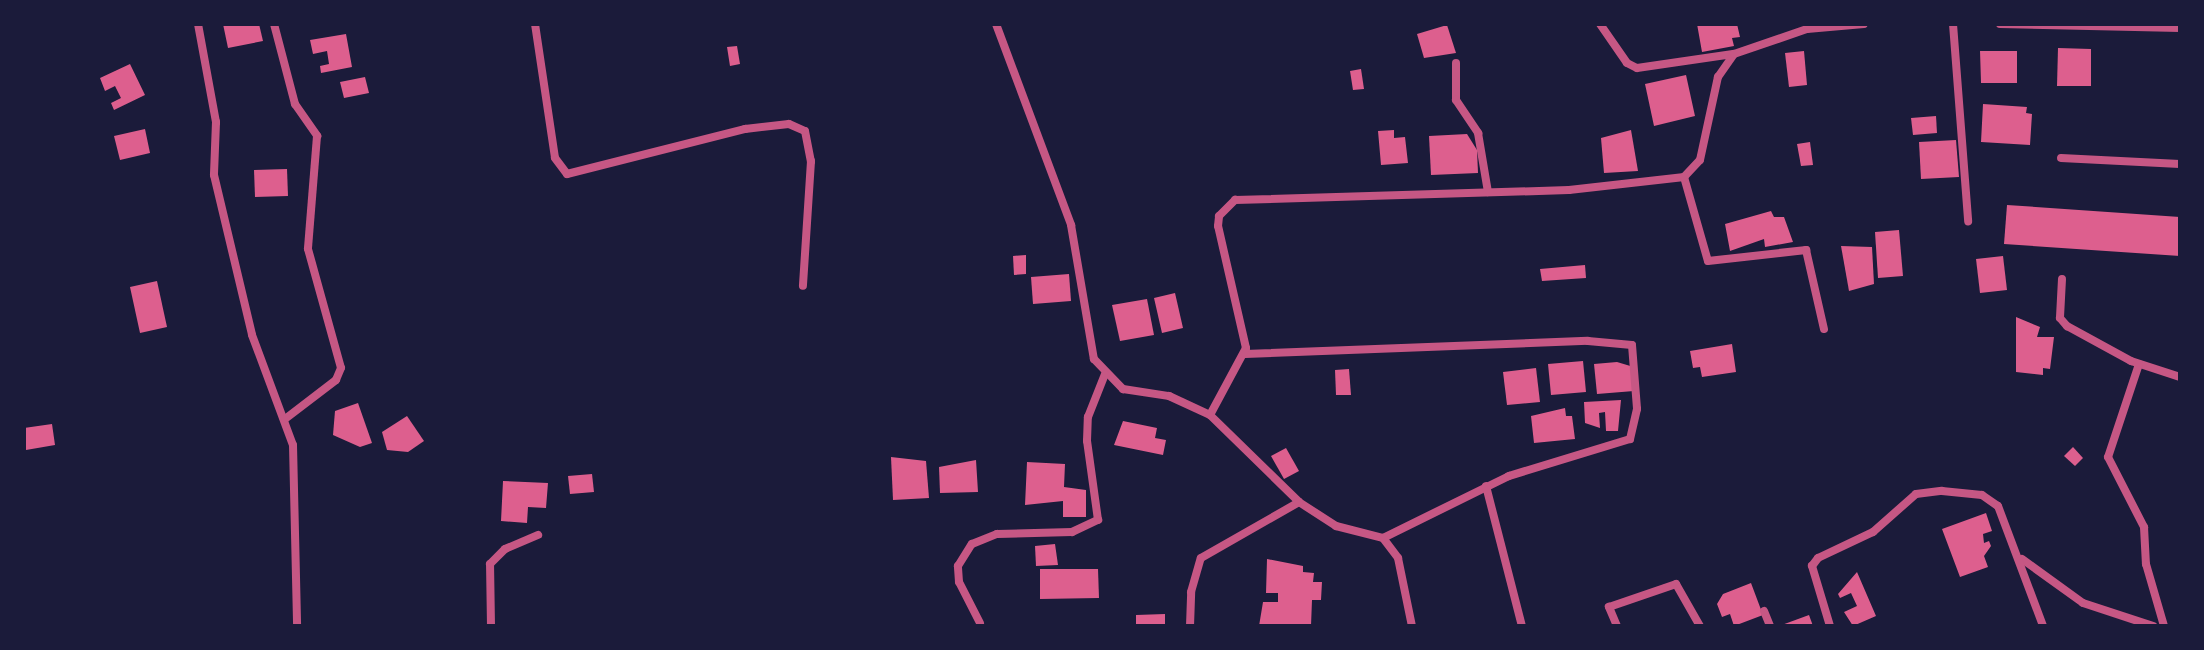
<!DOCTYPE html>
<style>
body{margin:0}
#map{position:relative;width:2204px;height:650px;overflow:hidden;background:#1b1b3a;font-family:Lato,sans-serif}
div>[style]{position:absolute}
[style*='--x']{left:calc(var(--x)*1px);top:calc(var(--y)*1px);width:calc(var(--w)*1px);rotate:calc(var(--a)*1deg)}
.building>*{inset:0;background:#dd5f8e}
.minor>*{height:8px;margin:-4px;padding:0 4px;transform-origin:4px;border-radius:4px;background:#c65784}
span{translate:-50% -50%;white-space:nowrap;text-align:center;line-height:1.15;-webkit-text-stroke:6px #1b1b3a;paint-order:stroke}
.frame{position:absolute;inset:0;border:26px solid #1b1b3a;pointer-events:none}
</style>
<div id="map">
<div class="building">
<div style="clip-path:polygon(223px 24px,259px 24px,263px 41px,228px 48px)"></div>
<div style="clip-path:polygon(1697px 24px,1737px 24px,1740px 37px,1732px 38px,1734px 46px,1702px 52px)"></div>
<div style="clip-path:polygon(1447px 25px,1456px 53px,1424px 58px,1417px 34px)"></div>
<div style="clip-path:polygon(346px 34px,352px 67px,321px 73px,320px 66px,329px 64px,327px 51px,313px 54px,310px 40px)"></div>
<div style="clip-path:polygon(737px 46px,740px 64px,730px 66px,727px 47px)"></div>
<div style="clip-path:polygon(2058px 48px,2091px 49px,2091px 86px,2057px 86px)"></div>
<div style="clip-path:polygon(1804px 51px,1807px 85px,1789px 87px,1785px 53px)"></div>
<div style="clip-path:polygon(1980px 51px,2017px 51px,2017px 83px,1981px 83px)"></div>
<div style="clip-path:polygon(130px 64px,145px 95px,114px 110px,111px 103px,121px 98px,115px 86px,105px 91px,100px 78px)"></div>
<div style="clip-path:polygon(1361px 69px,1364px 89px,1353px 90px,1350px 71px)"></div>
<div style="clip-path:polygon(1686px 75px,1695px 116px,1654px 126px,1645px 84px)"></div>
<div style="clip-path:polygon(365px 77px,369px 93px,344px 98px,340px 82px)"></div>
<div style="clip-path:polygon(1983px 104px,2027px 107px,2026px 113px,2032px 114px,2030px 145px,1981px 142px)"></div>
<div style="clip-path:polygon(1936px 116px,1937px 133px,1913px 135px,1911px 118px)"></div>
<div style="clip-path:polygon(145px 129px,150px 153px,120px 160px,114px 136px)"></div>
<div style="clip-path:polygon(1394px 130px,1394px 138px,1405px 137px,1408px 163px,1381px 165px,1378px 131px)"></div>
<div style="clip-path:polygon(1631px 130px,1638px 171px,1604px 173px,1601px 138px)"></div>
<div style="clip-path:polygon(1467px 134px,1477px 150px,1478px 173px,1431px 175px,1429px 136px)"></div>
<div style="clip-path:polygon(1956px 140px,1959px 177px,1921px 179px,1919px 142px)"></div>
<div style="clip-path:polygon(1810px 142px,1813px 165px,1801px 166px,1797px 144px)"></div>
<div style="clip-path:polygon(287px 169px,288px 196px,255px 197px,254px 170px)"></div>
<div style="clip-path:polygon(2007px 205px,2180px 217px,2180px 256px,2004px 244px)"></div>
<div style="clip-path:polygon(1771px 211px,1774px 217px,1784px 217px,1793px 242px,1765px 247px,1764px 239px,1730px 251px,1725px 224px)"></div>
<div style="clip-path:polygon(1899px 230px,1903px 276px,1878px 278px,1875px 232px)"></div>
<div style="clip-path:polygon(1841px 246px,1872px 247px,1874px 284px,1849px 291px)"></div>
<div style="clip-path:polygon(1026px 255px,1026px 274px,1014px 275px,1013px 256px)"></div>
<div style="clip-path:polygon(2003px 256px,2007px 290px,1980px 293px,1976px 259px)"></div>
<div style="clip-path:polygon(1585px 265px,1586px 278px,1542px 281px,1540px 269px)"></div>
<div style="clip-path:polygon(1069px 274px,1071px 301px,1033px 304px,1031px 277px)"></div>
<div style="clip-path:polygon(157px 281px,167px 327px,140px 333px,130px 287px)"></div>
<div style="clip-path:polygon(1175px 293px,1183px 328px,1162px 333px,1154px 298px)"></div>
<div style="clip-path:polygon(1147px 299px,1154px 335px,1120px 341px,1112px 305px)"></div>
<div style="clip-path:polygon(2016px 317px,2040px 327px,2037px 337px,2054px 337px,2050px 369px,2043px 368px,2043px 375px,2016px 372px)"></div>
<div style="clip-path:polygon(1732px 344px,1736px 372px,1702px 377px,1700px 367px,1693px 368px,1690px 351px)"></div>
<div style="clip-path:polygon(1583px 361px,1586px 392px,1551px 395px,1548px 364px)"></div>
<div style="clip-path:polygon(1617px 362px,1637px 368px,1634px 391px,1597px 394px,1594px 364px)"></div>
<div style="clip-path:polygon(1536px 368px,1540px 402px,1507px 405px,1503px 372px)"></div>
<div style="clip-path:polygon(1349px 369px,1351px 395px,1336px 395px,1335px 370px)"></div>
<div style="clip-path:polygon(1621px 400px,1618px 431px,1606px 431px,1605px 412px,1599px 413px,1600px 428px,1585px 423px,1584px 402px)"></div>
<div style="clip-path:polygon(358px 403px,372px 443px,360px 447px,333px 435px,335px 411px)"></div>
<div style="clip-path:polygon(1565px 408px,1566px 416px,1572px 416px,1575px 439px,1534px 443px,1531px 416px)"></div>
<div style="clip-path:polygon(407px 416px,424px 441px,408px 452px,387px 450px,382px 432px)"></div>
<div style="clip-path:polygon(1123px 421px,1157px 428px,1155px 438px,1166px 440px,1163px 455px,1114px 445px)"></div>
<div style="clip-path:polygon(52px 424px,55px 445px,26px 450px,24px 428px)"></div>
<div style="clip-path:polygon(2073px 447px,2083px 458px,2075px 466px,2064px 456px)"></div>
<div style="clip-path:polygon(1286px 448px,1299px 471px,1284px 479px,1271px 456px)"></div>
<div style="clip-path:polygon(891px 457px,926px 461px,929px 498px,893px 500px)"></div>
<div style="clip-path:polygon(976px 460px,978px 492px,940px 493px,939px 467px)"></div>
<div style="clip-path:polygon(1027px 462px,1065px 464px,1064px 487px,1086px 490px,1086px 517px,1063px 517px,1063px 501px,1025px 505px)"></div>
<div style="clip-path:polygon(592px 474px,594px 492px,570px 494px,568px 476px)"></div>
<div style="clip-path:polygon(503px 481px,548px 483px,546px 508px,528px 507px,527px 523px,501px 521px)"></div>
<div style="clip-path:polygon(1986px 513px,1992px 531px,1983px 534px,1984px 543px,1989px 541px,1991px 546px,1984px 556px,1988px 567px,1960px 577px,1942px 529px)"></div>
<div style="clip-path:polygon(1055px 544px,1058px 565px,1036px 566px,1035px 546px)"></div>
<div style="clip-path:polygon(1267px 559px,1303px 566px,1303px 572px,1314px 573px,1313px 582px,1322px 582px,1321px 600px,1312px 600px,1311px 626px,1259px 626px,1263px 602px,1278px 602px,1278px 593px,1266px 593px)"></div>
<div style="clip-path:polygon(1040px 569px,1098px 569px,1099px 598px,1040px 599px)"></div>
<div style="clip-path:polygon(1857px 572px,1876px 616px,1853px 626px,1844px 612px,1857px 606px,1851px 593px,1840px 598px,1838px 594px)"></div>
<div style="clip-path:polygon(1751px 583px,1763px 615px,1734px 626px,1730px 614px,1722px 617px,1717px 604px,1723px 594px)"></div>
<div style="clip-path:polygon(1165px 614px,1165px 626px,1136px 626px,1136px 615px)"></div>
<div style="clip-path:polygon(1809px 615px,1813px 626px,1779px 626px)"></div>
</div>
<div class="minor">
<div style="--x:198;--y:24;--w:100;--a:79.6"></div>
<div style="--x:216;--y:122;--w:53;--a:92.2"></div>
<div style="--x:214;--y:175;--w:164;--a:76.6"></div>
<div style="--x:252;--y:335;--w:117;--a:69.6"></div>
<div style="--x:293;--y:445;--w:181;--a:88.7"></div>
<div style="--x:274;--y:24;--w:83;--a:75.3"></div>
<div style="--x:295;--y:104;--w:39;--a:55"></div>
<div style="--x:317;--y:136;--w:113;--a:94.6"></div>
<div style="--x:308;--y:249;--w:123;--a:74.5"></div>
<div style="--x:341;--y:368;--w:13;--a:113"></div>
<div style="--x:336;--y:380;--w:64;--a:142.6"></div>
<div style="--x:535;--y:24;--w:135;--a:81.5"></div>
<div style="--x:555;--y:158;--w:20;--a:53"></div>
<div style="--x:567;--y:174;--w:184;--a:-14.2"></div>
<div style="--x:745;--y:129;--w:44;--a:-6.5"></div>
<div style="--x:789;--y:124;--w:17;--a:24"></div>
<div style="--x:805;--y:131;--w:31;--a:79"></div>
<div style="--x:811;--y:161;--w:125;--a:93.7"></div>
<div style="--x:996;--y:24;--w:215;--a:69.5"></div>
<div style="--x:1071;--y:225;--w:136;--a:80.3"></div>
<div style="--x:1094;--y:359;--w:42;--a:46"></div>
<div style="--x:1123;--y:389;--w:47;--a:8.7"></div>
<div style="--x:1169;--y:396;--w:45;--a:24.9"></div>
<div style="--x:1210;--y:415;--w:124;--a:44.3"></div>
<div style="--x:1299;--y:502;--w:44;--a:33"></div>
<div style="--x:1336;--y:526;--w:49;--a:14.3"></div>
<div style="--x:1383;--y:538;--w:25;--a:53"></div>
<div style="--x:1398;--y:558;--w:69;--a:78.4"></div>
<div style="--x:1600;--y:24;--w:47;--a:55.3"></div>
<div style="--x:1627;--y:63;--w:11;--a:27"></div>
<div style="--x:1637;--y:68;--w:97;--a:-8.3"></div>
<div style="--x:1953;--y:24;--w:198;--a:85.6"></div>
<div style="--x:2000;--y:24;--w:180;--a:1.3"></div>
<div style="--x:1456;--y:63;--w:37;--a:90"></div>
<div style="--x:1456;--y:100;--w:40;--a:56"></div>
<div style="--x:1478;--y:133;--w:60;--a:80.4"></div>
<div style="--x:2061;--y:158;--w:119;--a:2.9"></div>
<div style="--x:1684;--y:177;--w:87;--a:74.1"></div>
<div style="--x:1708;--y:261;--w:99;--a:-6.4"></div>
<div style="--x:1806;--y:250;--w:81;--a:77.2"></div>
<div style="--x:2062;--y:279;--w:39;--a:93"></div>
<div style="--x:2060;--y:318;--w:11;--a:49"></div>
<div style="--x:2067;--y:326;--w:73;--a:28.7"></div>
<div style="--x:2131;--y:361;--w:52;--a:18.1"></div>
<div style="--x:1245;--y:354;--w:343;--a:-2.2"></div>
<div style="--x:1588;--y:341;--w:44;--a:5.2"></div>
<div style="--x:1632;--y:345;--w:64;--a:85.5"></div>
<div style="--x:1637;--y:409;--w:31;--a:103"></div>
<div style="--x:1630;--y:439;--w:127;--a:163"></div>
<div style="--x:1509;--y:476;--w:140;--a:153.8"></div>
<div style="--x:2139;--y:364;--w:98;--a:108.4"></div>
<div style="--x:2108;--y:457;--w:79;--a:62.8"></div>
<div style="--x:2144;--y:527;--w:37;--a:87"></div>
<div style="--x:2146;--y:564;--w:65;--a:73.8"></div>
<div style="--x:1210;--y:415;--w:76;--a:-61.8"></div>
<div style="--x:1246;--y:348;--w:125;--a:-102.9"></div>
<div style="--x:1218;--y:226;--w:10;--a:-84"></div>
<div style="--x:1219;--y:216;--w:23;--a:-45"></div>
<div style="--x:1235;--y:200;--w:334;--a:-1.7"></div>
<div style="--x:1569;--y:190;--w:116;--a:-6.4"></div>
<div style="--x:1684;--y:177;--w:23;--a:-47"></div>
<div style="--x:1700;--y:160;--w:85;--a:-77.8"></div>
<div style="--x:1718;--y:77;--w:28;--a:-55"></div>
<div style="--x:1734;--y:54;--w:77;--a:-18.9"></div>
<div style="--x:1807;--y:29;--w:57;--a:-5"></div>
<div style="--x:1486;--y:486;--w:145;--a:75.6"></div>
<div style="--x:2022;--y:559;--w:75;--a:35.8"></div>
<div style="--x:2083;--y:603;--w:74;--a:18.2"></div>
<div style="--x:1764;--y:611;--w:16;--a:68"></div>
<div style="--x:980;--y:623;--w:46;--a:-117.1"></div>
<div style="--x:959;--y:582;--w:16;--a:-94"></div>
<div style="--x:958;--y:566;--w:26;--a:-58"></div>
<div style="--x:972;--y:544;--w:27;--a:-22"></div>
<div style="--x:997;--y:534;--w:75;--a:-1.5"></div>
<div style="--x:1072;--y:532;--w:29;--a:-25"></div>
<div style="--x:1098;--y:520;--w:80;--a:-97.9"></div>
<div style="--x:1087;--y:441;--w:24;--a:-88"></div>
<div style="--x:1088;--y:417;--w:46;--a:-68.4"></div>
<div style="--x:491;--y:626;--w:62;--a:-90.9"></div>
<div style="--x:490;--y:564;--w:21;--a:-45"></div>
<div style="--x:505;--y:549;--w:36;--a:-23"></div>
<div style="--x:1190;--y:626;--w:34;--a:-88"></div>
<div style="--x:1191;--y:592;--w:35;--a:-74"></div>
<div style="--x:1201;--y:558;--w:113;--a:-29.7"></div>
<div style="--x:1617;--y:626;--w:21;--a:-113"></div>
<div style="--x:1609;--y:607;--w:71;--a:-18.9"></div>
<div style="--x:1676;--y:584;--w:48;--a:60.3"></div>
<div style="--x:1830;--y:626;--w:63;--a:-106.7"></div>
<div style="--x:1812;--y:566;--w:10;--a:-53"></div>
<div style="--x:1818;--y:558;--w:61;--a:-25.3"></div>
<div style="--x:1873;--y:532;--w:57;--a:-41.5"></div>
<div style="--x:1916;--y:494;--w:26;--a:-7"></div>
<div style="--x:1942;--y:491;--w:40;--a:5.7"></div>
<div style="--x:1982;--y:495;--w:19;--a:35"></div>
<div style="--x:1998;--y:506;--w:128;--a:69.4"></div>
</div>
<div class="frame"></div>
</div>
